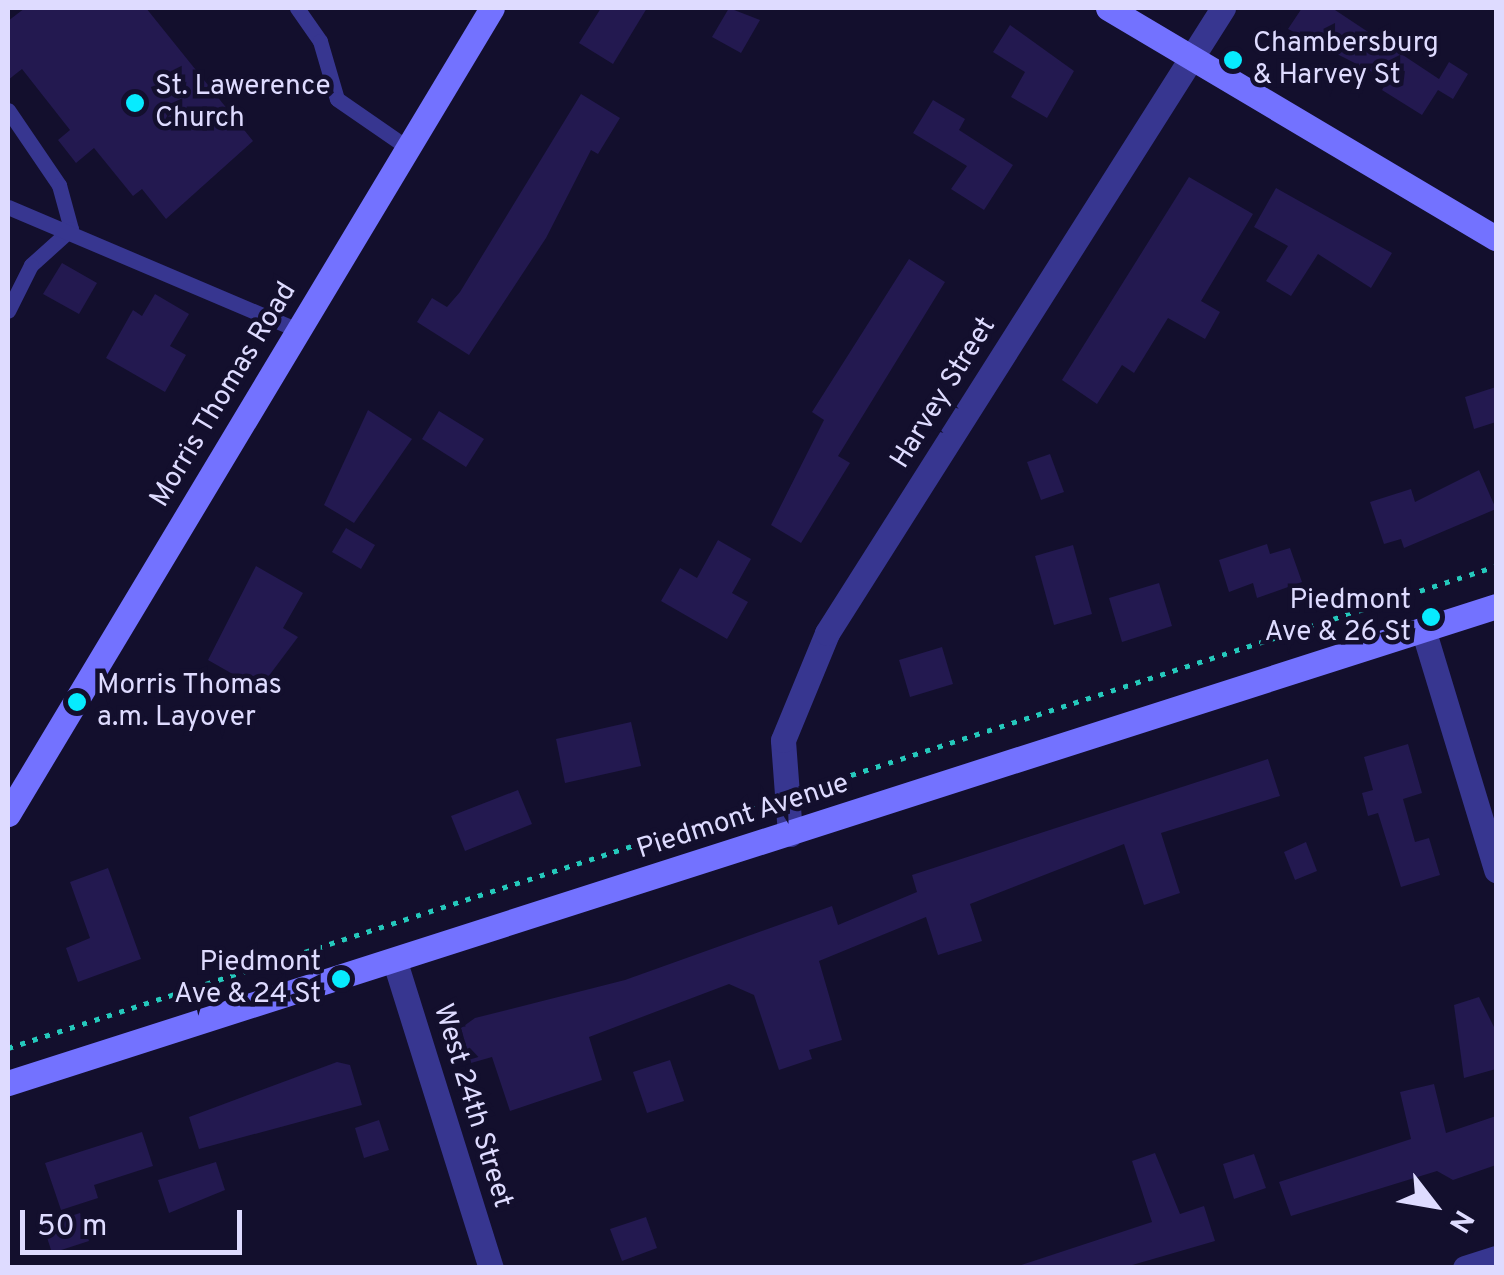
<!DOCTYPE html>
<style>
body{margin:0}
#map{position:relative;width:1504px;height:1275px;overflow:hidden;background:#130f2d;font-family:Overpass,sans-serif}
div>[style]{position:absolute}
[style*='--x']{left:calc(var(--x)*1px);top:calc(var(--y)*1px);width:calc(var(--w)*1px);rotate:calc(var(--a)*1deg)}
.building>*{inset:0;background:#231950}
.path>*{height:5px;margin-top:-2.5px;transform-origin:0;background:repeating-linear-gradient(90deg,#25c9bc 0 5px,transparent 0 13px)}
.lane>*{height:15px;margin:-7.5px;padding:0 7.5px;transform-origin:7.5px;border-radius:7.5px;background:#373690}
.street>*{height:25px;margin:-12.5px;padding:0 12.5px;transform-origin:12.5px;border-radius:12.5px;background:#373690}
.secondary>*{height:25px;margin:-12.5px;padding:0 12.5px;transform-origin:12.5px;border-radius:12.5px;background:#7372ff}
.dots>*{width:28px;height:28px;translate:-50% -50%;box-sizing:border-box;border:5px solid #130f2d;border-radius:50%}
span{translate:-50% -50%;white-space:nowrap;text-align:center;line-height:1.15;-webkit-text-stroke:9px #130f2d;paint-order:stroke}
.poi-label{font-size:28px;color:#dedbff}
.left{translate:0 -50%;text-align:left}
.right{translate:-100% -50%;text-align:right}
.street-label{font-size:28px;color:#dedbff}
.frame{position:absolute;inset:0;border:10px solid #dedbff;pointer-events:none}
.north{position:absolute;left:1384px;top:1155px;width:100px;height:100px;-webkit-text-stroke:8px #130f2d;paint-order:stroke;rotate:121deg;font-size:28px;font-weight:700;line-height:40px;text-align:center;color:#dedbff}
.north::after{content:'';display:block;margin:auto;width:35px;height:45px;background:#dedbff;clip-path:polygon(50% 0,100% 100%,50% 72%,0 100%)}
.scale{position:absolute;left:20px;top:1210px;width:222px;height:45px;box-sizing:border-box;border:5px solid #dedbff;border-top:0;padding-left:12px;font-size:30px;line-height:35px;white-space:nowrap;color:#dedbff;-webkit-text-stroke:8px #130f2d;paint-order:stroke}
</style>
<div id="map">
<div class="building">
<div style="clip-path:polygon(25px 8px,146px 8px,253px 141px,166px 219px,142px 189px,133px 196px,94px 148px,76px 163px,58px 140px,70px 130px,22px 69px,8px 80px,8px 21px)"></div>
<div style="clip-path:polygon(601px 8px,647px 8px,613px 64px,579px 43px)"></div>
<div style="clip-path:polygon(729px 8px,760px 20px,741px 53px,712px 37px)"></div>
<div style="clip-path:polygon(1302px 8px,1332px 8px,1439px 79px,1449px 62px,1468px 74px,1453px 99px,1438px 90px,1422px 115px,1382px 90px,1388px 80px,1288px 29px)"></div>
<div style="clip-path:polygon(1010px 25px,1074px 71px,1047px 118px,1011px 97px,1025px 72px,993px 52px)"></div>
<div style="clip-path:polygon(581px 94px,620px 118px,598px 154px,591px 150px,546px 238px,469px 355px,417px 322px,432px 298px,447px 307px,460px 292px)"></div>
<div style="clip-path:polygon(933px 100px,965px 119px,959px 130px,1013px 165px,984px 210px,951px 189px,967px 166px,913px 133px)"></div>
<div style="clip-path:polygon(1189px 177px,1253px 214px,1201px 301px,1220px 312px,1205px 339px,1168px 318px,1134px 373px,1122px 365px,1097px 404px,1062px 380px)"></div>
<div style="clip-path:polygon(1276px 188px,1392px 253px,1371px 288px,1318px 254px,1291px 296px,1266px 281px,1288px 246px,1254px 227px)"></div>
<div style="clip-path:polygon(909px 259px,945px 282px,838px 456px,850px 463px,801px 543px,771px 525px,824px 420px,812px 412px)"></div>
<div style="clip-path:polygon(62px 263px,97px 283px,79px 314px,43px 294px)"></div>
<div style="clip-path:polygon(155px 294px,189px 314px,170px 346px,186px 355px,165px 392px,106px 358px,133px 310px,142px 316px)"></div>
<div style="clip-path:polygon(1496px 387px,1496px 422px,1474px 429px,1465px 397px)"></div>
<div style="clip-path:polygon(368px 410px,412px 439px,354px 523px,324px 505px)"></div>
<div style="clip-path:polygon(439px 411px,484px 439px,466px 467px,422px 439px)"></div>
<div style="clip-path:polygon(1050px 454px,1064px 492px,1041px 500px,1027px 462px)"></div>
<div style="clip-path:polygon(1479px 470px,1496px 509px,1404px 548px,1401px 539px,1384px 544px,1370px 502px,1411px 489px,1415px 502px)"></div>
<div style="clip-path:polygon(346px 528px,375px 545px,361px 569px,332px 552px)"></div>
<div style="clip-path:polygon(718px 540px,751px 559px,732px 593px,748px 602px,727px 639px,661px 601px,680px 568px,697px 578px)"></div>
<div style="clip-path:polygon(1267px 544px,1270px 554px,1290px 548px,1302px 582px,1257px 598px,1253px 583px,1229px 592px,1219px 560px)"></div>
<div style="clip-path:polygon(1073px 545px,1092px 614px,1054px 625px,1035px 556px)"></div>
<div style="clip-path:polygon(256px 566px,303px 593px,283px 628px,298px 637px,259px 689px,208px 660px)"></div>
<div style="clip-path:polygon(1159px 583px,1172px 626px,1122px 642px,1109px 598px)"></div>
<div style="clip-path:polygon(942px 647px,953px 684px,910px 697px,899px 660px)"></div>
<div style="clip-path:polygon(631px 722px,641px 766px,565px 783px,556px 739px)"></div>
<div style="clip-path:polygon(1408px 744px,1422px 793px,1403px 799px,1415px 842px,1429px 838px,1440px 875px,1401px 887px,1378px 813px,1368px 816px,1362px 793px,1373px 790px,1364px 757px)"></div>
<div style="clip-path:polygon(1268px 759px,1280px 796px,1161px 833px,1180px 893px,1144px 905px,1124px 844px,970px 904px,982px 941px,938px 955px,926px 917px,819px 961px,842px 1040px,809px 1050px,812px 1059px,779px 1070px,754px 995px,729px 984px,589px 1037px,602px 1080px,510px 1111px,492px 1057px,471px 1063px,461px 1028px,475px 1018px,625px 980px,832px 906px,838px 925px,917px 892px,912px 875px)"></div>
<div style="clip-path:polygon(518px 790px,532px 824px,465px 851px,451px 816px)"></div>
<div style="clip-path:polygon(1306px 842px,1317px 871px,1295px 880px,1284px 852px)"></div>
<div style="clip-path:polygon(108px 868px,141px 959px,78px 982px,66px 948px,90px 938px,70px 882px)"></div>
<div style="clip-path:polygon(1479px 997px,1496px 1031px,1496px 1069px,1464px 1078px,1454px 1005px)"></div>
<div style="clip-path:polygon(670px 1060px,684px 1101px,647px 1113px,633px 1072px)"></div>
<div style="clip-path:polygon(337px 1062px,350px 1065px,362px 1105px,199px 1149px,189px 1117px)"></div>
<div style="clip-path:polygon(1434px 1084px,1446px 1133px,1496px 1116px,1496px 1165px,1453px 1180px,1437px 1171px,1291px 1216px,1279px 1182px,1411px 1139px,1400px 1092px)"></div>
<div style="clip-path:polygon(379px 1120px,389px 1150px,364px 1158px,355px 1128px)"></div>
<div style="clip-path:polygon(142px 1132px,153px 1166px,94px 1185px,98px 1198px,61px 1210px,45px 1163px)"></div>
<div style="clip-path:polygon(1155px 1153px,1180px 1214px,1204px 1206px,1215px 1241px,1122px 1268px,1012px 1268px,1152px 1222px,1132px 1161px)"></div>
<div style="clip-path:polygon(1254px 1154px,1266px 1188px,1234px 1199px,1223px 1164px)"></div>
<div style="clip-path:polygon(216px 1162px,225px 1190px,169px 1213px,158px 1180px)"></div>
<div style="clip-path:polygon(80px 1213px,89px 1241px,52px 1253px,43px 1225px)"></div>
<div style="clip-path:polygon(646px 1217px,657px 1248px,622px 1261px,610px 1229px)"></div>
</div>
<div class="path">
<div style="--x:814;--y:787;--w:717;--a:-17.95"></div>
<div style="--x:8;--y:1048;--w:792;--a:-17.95"></div>
</div>
<div class="lane">
<div style="--x:297;--y:8;--w:40;--a:55.1"></div>
<div style="--x:320;--y:41;--w:60;--a:73.7"></div>
<div style="--x:337;--y:99;--w:86;--a:34.6"></div>
<div style="--x:8;--y:110;--w:91;--a:55.8"></div>
<div style="--x:59;--y:185;--w:46;--a:74.7"></div>
<div style="--x:71;--y:229;--w:54;--a:138"></div>
<div style="--x:31;--y:265;--w:51;--a:116.6"></div>
<div style="--x:8;--y:207;--w:315;--a:23"></div>
</div>
<div class="street">
<div style="--x:1423;--y:629;--w:252;--a:73.1"></div>
<div style="--x:790;--y:834;--w:94;--a:-94.3"></div>
<div style="--x:783;--y:740;--w:116;--a:-67.6"></div>
<div style="--x:827;--y:633;--w:740;--a:-57.64"></div>
<div style="--x:395;--y:962;--w:321;--a:72.6"></div>
<div style="--x:1465;--y:1268;--w:33;--a:-18"></div>
</div>
<div class="secondary">
<div style="--x:1108;--y:8;--w:451;--a:30.7"></div>
<div style="--x:8;--y:814;--w:940;--a:-59.02"></div>
<div style="--x:8;--y:1083;--w:1563;--a:-17.77"></div>
</div>
<div class="dots">
<div style="left:1233px;top:60px;background:#07ebff"></div>
<div style="left:135px;top:103px;background:#07ebff"></div>
<div style="left:1431px;top:617px;background:#07ebff"></div>
<div style="left:77px;top:702px;background:#07ebff"></div>
<div style="left:341px;top:979px;background:#07ebff"></div>
</div>
<div class="poi-label">
<span class="left" style="left:1253px;top:60px">Chambersburg<br>&amp; Harvey St</span>
<span class="left" style="left:155px;top:103px">St. Lawerence<br>Church</span>
<span class="right" style="left:1411px;top:617px">Piedmont<br>Ave &amp; 26 St</span>
<span class="left" style="left:97px;top:702px">Morris Thomas<br>a.m. Layover</span>
<span class="right" style="left:321px;top:979px">Piedmont<br>Ave &amp; 24 St</span>
</div>
<div class="street-label">
<span style="left:944px;top:393px;rotate:-58deg">Harvey Street</span>
<span style="left:224px;top:395px;rotate:-59deg">Morris Thomas Road</span>
<span style="left:743px;top:817px;rotate:-18deg">Piedmont Avenue</span>
<span style="left:472px;top:1106px;rotate:73deg">West 24th Street</span>
</div>
<div class="frame"></div>
<div class="north">N</div>
<div class="scale">50 m</div>
</div>
